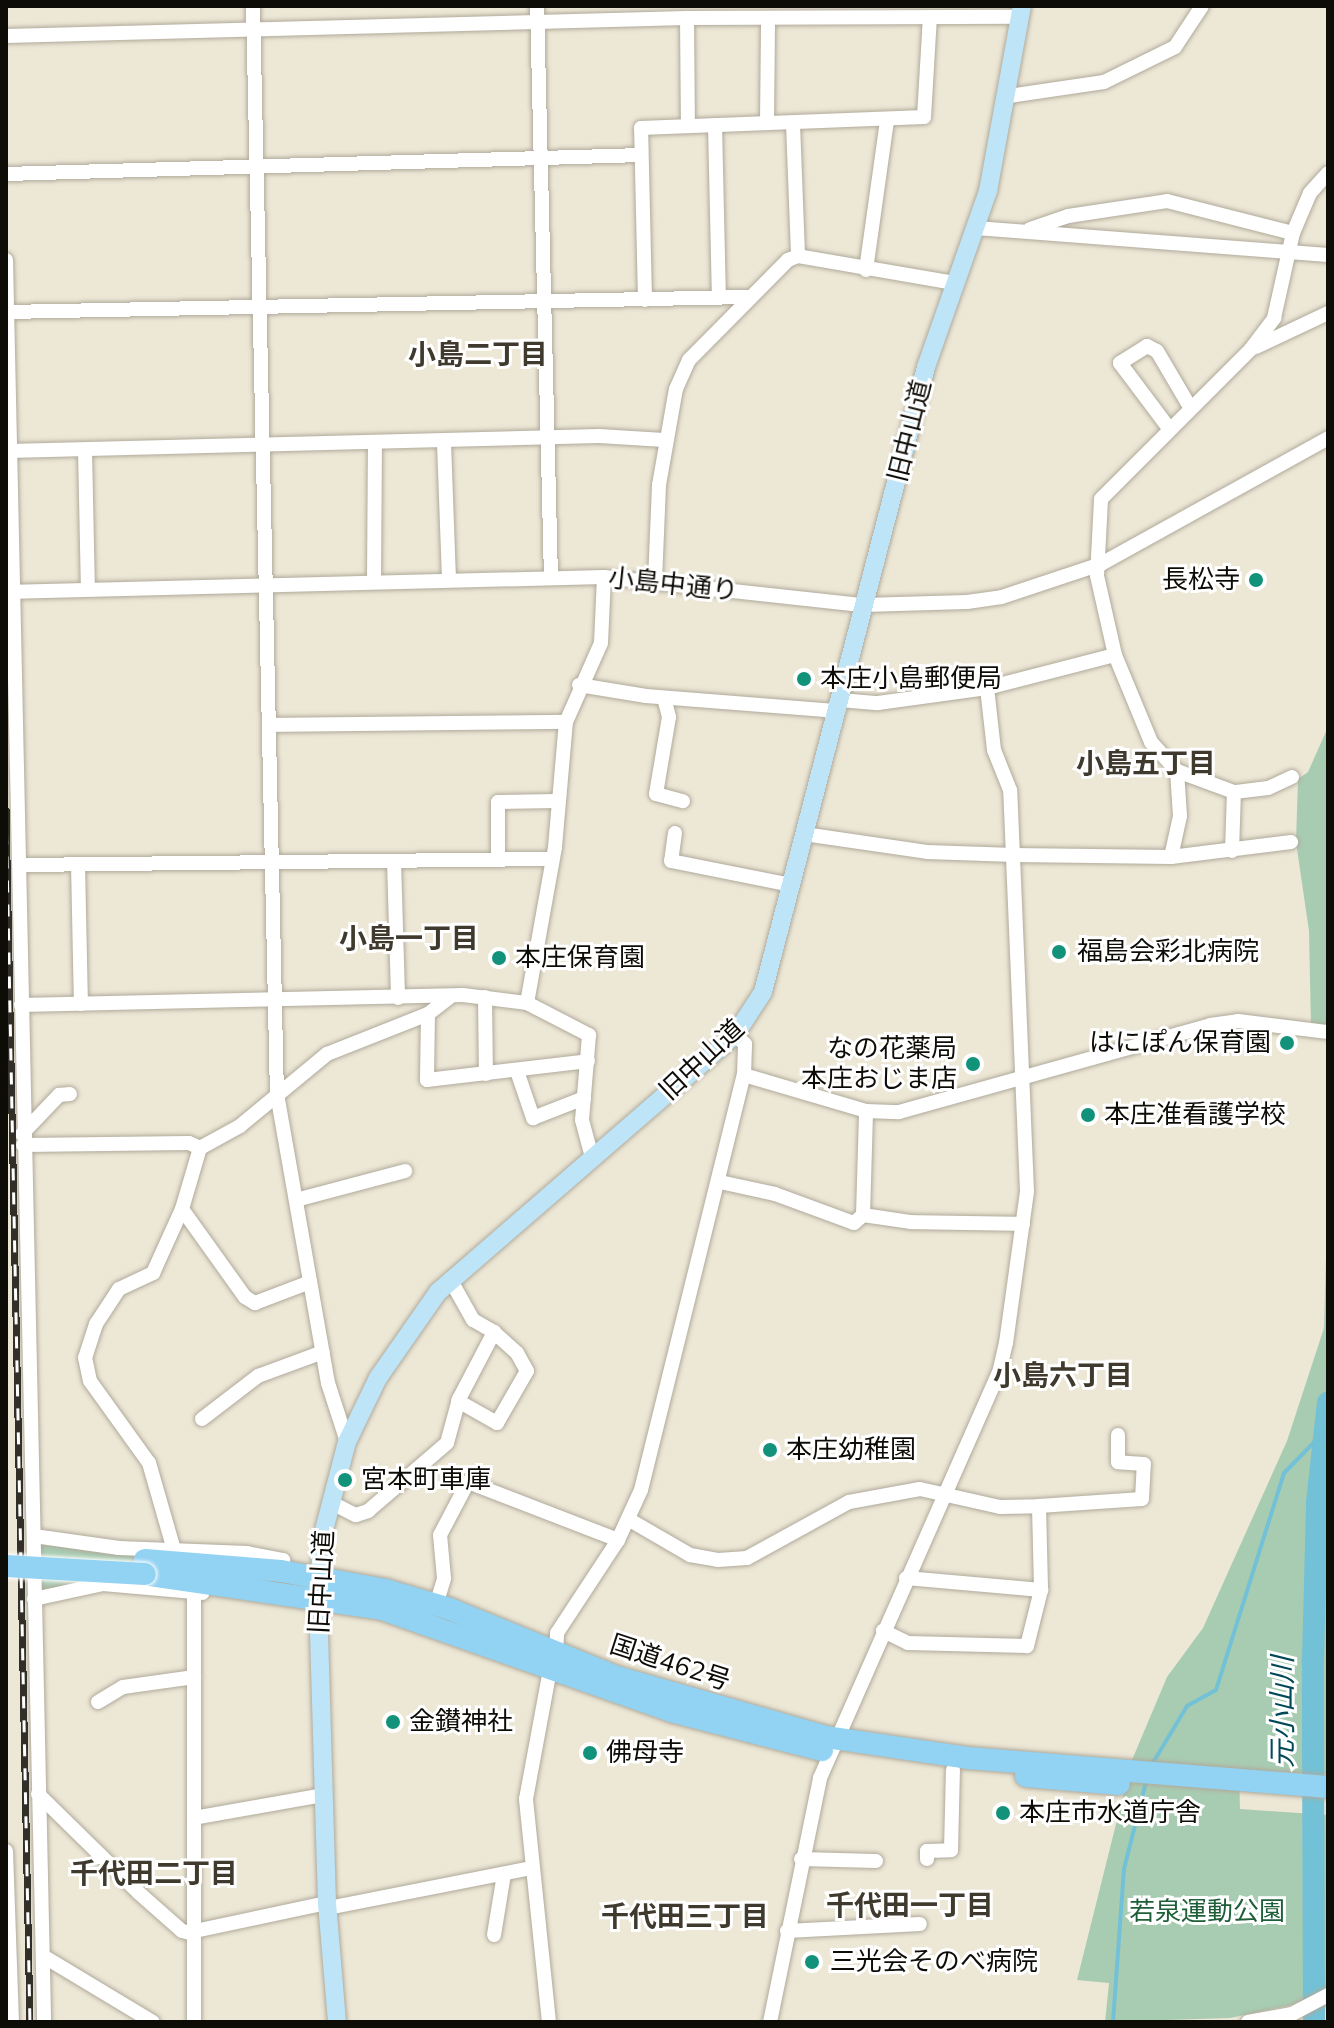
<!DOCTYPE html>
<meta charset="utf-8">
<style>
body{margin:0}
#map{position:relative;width:1334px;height:2028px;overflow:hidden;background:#ede7d6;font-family:"Nunito Sans","Noto Sans JP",sans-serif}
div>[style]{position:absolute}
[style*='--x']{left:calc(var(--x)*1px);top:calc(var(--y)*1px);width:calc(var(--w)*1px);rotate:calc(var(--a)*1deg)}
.green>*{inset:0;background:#a8ccb2}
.stream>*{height:4px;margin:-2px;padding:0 2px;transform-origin:2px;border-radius:2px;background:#73c1d6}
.river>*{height:22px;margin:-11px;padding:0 11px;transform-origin:11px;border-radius:11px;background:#73c1d6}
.roads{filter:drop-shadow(0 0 2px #b0aa9b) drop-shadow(0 0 2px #b0aa9b)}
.minor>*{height:14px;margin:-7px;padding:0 7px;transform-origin:7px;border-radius:7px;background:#fff}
.major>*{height:18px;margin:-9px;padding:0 9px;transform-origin:9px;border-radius:9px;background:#bee4f7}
.highway>*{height:22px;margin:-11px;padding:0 11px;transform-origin:11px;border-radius:11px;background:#92d2f2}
.rail>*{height:7px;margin-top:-3.5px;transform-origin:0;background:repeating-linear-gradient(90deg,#fff 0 12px,#312f28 0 24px);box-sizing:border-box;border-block:2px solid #312f28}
.bridges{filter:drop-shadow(0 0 2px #fff) drop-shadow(0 0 2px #fff)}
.highway-bridge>*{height:22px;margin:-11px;padding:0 11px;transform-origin:11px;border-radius:11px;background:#92d2f2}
.dots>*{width:22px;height:22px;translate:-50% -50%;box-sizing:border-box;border:4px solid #fff;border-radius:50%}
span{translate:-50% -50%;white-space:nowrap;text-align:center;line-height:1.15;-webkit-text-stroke:6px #fff;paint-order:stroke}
.street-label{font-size:26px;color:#0e0c07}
.poi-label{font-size:26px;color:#0e0c07}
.right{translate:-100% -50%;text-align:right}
.left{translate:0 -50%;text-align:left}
.park-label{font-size:26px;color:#1e5f39}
.neighbourhood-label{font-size:28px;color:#3f3a2d;font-weight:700}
.water-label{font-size:28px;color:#004958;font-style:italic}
.frame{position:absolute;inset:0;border:8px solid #0e0c07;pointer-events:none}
</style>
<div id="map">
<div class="green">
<div style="clip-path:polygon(1328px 727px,1328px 1025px,1311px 1025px,1309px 931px,1296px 842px,1298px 779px,1308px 772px)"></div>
<div style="clip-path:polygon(1328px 1185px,1328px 1774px,1239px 1771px,1240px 1809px,1328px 1815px,1328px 1988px,1292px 2005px,1230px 2018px,1105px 2022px,1109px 1983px,1077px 1980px,1132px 1760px,1167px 1677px,1203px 1628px,1287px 1441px,1324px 1328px)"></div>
<div style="clip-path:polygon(38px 1542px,134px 1552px,134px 1582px,40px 1594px)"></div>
</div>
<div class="stream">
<div style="--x:1151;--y:1766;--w:70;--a:-59"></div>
<div style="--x:1187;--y:1706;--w:33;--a:-29"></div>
<div style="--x:1216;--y:1690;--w:227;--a:-72.6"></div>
<div style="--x:1284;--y:1473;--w:54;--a:-45.7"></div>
<div style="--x:1113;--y:2022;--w:153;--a:-85.9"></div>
<div style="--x:1124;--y:1869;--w:94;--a:-75.8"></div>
</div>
<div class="river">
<div style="--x:1314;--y:2022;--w:363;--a:-90.2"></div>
<div style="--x:1313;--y:1659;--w:157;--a:-88.5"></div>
<div style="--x:1317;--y:1502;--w:100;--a:-83.7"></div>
</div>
<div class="roads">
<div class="minor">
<div style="--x:253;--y:6;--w:1088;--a:88.74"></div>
<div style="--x:277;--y:1094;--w:293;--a:80"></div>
<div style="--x:328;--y:1383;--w:62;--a:72.1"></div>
<div style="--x:537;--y:6;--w:572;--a:88.6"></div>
<div style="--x:687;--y:18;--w:106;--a:89.5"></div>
<div style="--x:6;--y:36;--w:681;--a:-1.51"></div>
<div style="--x:687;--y:18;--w:334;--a:-0.2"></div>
<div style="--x:1009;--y:96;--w:96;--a:-8.4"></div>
<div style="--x:1104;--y:82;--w:79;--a:-26.2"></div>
<div style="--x:1175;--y:47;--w:49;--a:-56.6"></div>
<div style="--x:767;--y:122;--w:101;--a:-89.4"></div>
<div style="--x:793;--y:124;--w:132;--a:87.8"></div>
<div style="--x:715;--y:125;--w:173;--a:88.7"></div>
<div style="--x:6;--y:174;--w:635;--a:-1.71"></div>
<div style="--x:976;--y:228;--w:353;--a:4.4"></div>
<div style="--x:1030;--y:229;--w:40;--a:-18.9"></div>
<div style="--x:1068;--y:216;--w:100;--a:-8.6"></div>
<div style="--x:1167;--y:201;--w:130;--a:14.3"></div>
<div style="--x:6;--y:260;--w:1762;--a:88.76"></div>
<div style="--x:866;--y:270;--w:151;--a:-82"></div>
<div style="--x:645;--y:300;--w:172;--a:-91.3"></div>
<div style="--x:641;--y:128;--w:283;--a:-2.2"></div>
<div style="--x:924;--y:117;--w:100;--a:-86.6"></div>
<div style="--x:7;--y:312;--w:744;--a:-1.16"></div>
<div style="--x:1256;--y:347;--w:80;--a:-25.3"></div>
<div style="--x:1168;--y:427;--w:80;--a:-126.9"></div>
<div style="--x:1120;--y:363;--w:32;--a:-32"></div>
<div style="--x:1147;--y:346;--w:11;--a:27"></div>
<div style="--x:1157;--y:351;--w:65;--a:59.5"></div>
<div style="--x:444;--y:443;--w:135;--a:87.9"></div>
<div style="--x:85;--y:450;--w:138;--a:88.8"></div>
<div style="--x:9;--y:451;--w:590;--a:-1.46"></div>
<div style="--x:599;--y:436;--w:65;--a:3.5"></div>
<div style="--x:374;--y:581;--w:137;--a:-89.6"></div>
<div style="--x:655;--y:581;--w:96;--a:-87.6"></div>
<div style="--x:659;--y:485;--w:97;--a:-80"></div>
<div style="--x:676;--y:389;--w:32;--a:-66"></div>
<div style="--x:689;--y:360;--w:141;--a:-45.3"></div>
<div style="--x:788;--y:260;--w:11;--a:-22"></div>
<div style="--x:798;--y:256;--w:159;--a:9.8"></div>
<div style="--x:6;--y:592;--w:598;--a:-1.44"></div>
<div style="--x:604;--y:577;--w:261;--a:6.2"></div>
<div style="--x:863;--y:605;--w:104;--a:-1.7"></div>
<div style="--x:967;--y:602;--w:35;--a:-8"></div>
<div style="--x:1002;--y:597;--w:104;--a:-18.4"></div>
<div style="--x:1101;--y:564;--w:260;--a:-29"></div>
<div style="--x:579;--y:685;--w:68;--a:9.3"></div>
<div style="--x:646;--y:696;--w:193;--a:4.5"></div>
<div style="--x:664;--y:698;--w:20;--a:75"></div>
<div style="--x:669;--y:717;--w:78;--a:99.6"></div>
<div style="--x:656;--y:794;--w:28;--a:15"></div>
<div style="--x:840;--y:700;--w:38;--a:5"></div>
<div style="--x:878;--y:703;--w:110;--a:-7.8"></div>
<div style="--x:987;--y:688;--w:132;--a:-14.5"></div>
<div style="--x:269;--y:725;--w:297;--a:-0.6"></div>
<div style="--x:1292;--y:777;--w:26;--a:155"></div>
<div style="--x:1268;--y:788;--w:34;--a:173"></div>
<div style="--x:1234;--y:792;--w:61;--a:-159.8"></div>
<div style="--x:1177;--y:771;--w:39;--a:-132"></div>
<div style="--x:1151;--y:742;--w:94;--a:-112.5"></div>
<div style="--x:1115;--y:655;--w:81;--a:-102.8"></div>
<div style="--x:1097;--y:576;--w:77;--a:-87"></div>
<div style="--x:1101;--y:499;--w:212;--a:-45"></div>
<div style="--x:1251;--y:349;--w:39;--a:-53"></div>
<div style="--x:1274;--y:318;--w:87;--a:-77.4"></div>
<div style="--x:1293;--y:233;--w:43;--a:-67"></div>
<div style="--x:1310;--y:193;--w:27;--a:-48"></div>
<div style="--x:675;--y:833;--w:28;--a:98"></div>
<div style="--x:671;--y:861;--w:122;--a:11.3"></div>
<div style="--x:804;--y:834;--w:124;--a:8.3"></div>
<div style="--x:927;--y:852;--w:87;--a:2"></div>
<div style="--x:1014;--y:855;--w:157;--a:0.7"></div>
<div style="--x:1171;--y:857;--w:121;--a:-7.1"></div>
<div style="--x:1232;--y:851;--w:59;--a:-88.1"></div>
<div style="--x:1171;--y:857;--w:42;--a:-77.6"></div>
<div style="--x:1180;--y:816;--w:45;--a:-93.8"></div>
<div style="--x:498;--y:860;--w:58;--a:-90"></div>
<div style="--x:498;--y:802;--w:58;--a:-1"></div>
<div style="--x:394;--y:861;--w:137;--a:88.3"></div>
<div style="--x:78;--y:864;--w:140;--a:88.8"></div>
<div style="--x:20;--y:865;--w:529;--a:-0.65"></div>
<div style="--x:485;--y:997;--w:77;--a:89.3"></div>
<div style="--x:527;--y:1003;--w:158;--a:-79.8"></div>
<div style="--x:555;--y:847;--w:125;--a:-85"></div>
<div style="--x:566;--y:722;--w:86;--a:-66.1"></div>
<div style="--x:601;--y:643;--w:66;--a:-87.4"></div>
<div style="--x:21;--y:1005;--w:442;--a:-1.3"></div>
<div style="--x:463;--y:995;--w:64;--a:7.1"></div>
<div style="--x:527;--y:1003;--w:70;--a:27.3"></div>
<div style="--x:589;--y:1035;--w:85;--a:94.7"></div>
<div style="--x:582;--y:1120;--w:39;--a:75"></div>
<div style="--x:428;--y:1014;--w:66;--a:90.9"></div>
<div style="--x:427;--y:1080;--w:162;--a:-6.7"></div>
<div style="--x:517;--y:1071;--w:50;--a:71.2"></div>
<div style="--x:533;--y:1118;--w:55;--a:-21.4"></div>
<div style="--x:744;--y:1075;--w:127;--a:16.4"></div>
<div style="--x:866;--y:1111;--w:33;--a:2"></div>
<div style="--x:899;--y:1112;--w:323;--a:-15.6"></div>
<div style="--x:1210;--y:1025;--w:28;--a:-8"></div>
<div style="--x:1238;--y:1021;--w:91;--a:7"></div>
<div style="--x:22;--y:1134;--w:54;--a:-46.5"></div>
<div style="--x:59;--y:1095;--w:11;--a:-5"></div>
<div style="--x:23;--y:1145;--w:166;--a:-0.7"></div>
<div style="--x:189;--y:1143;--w:12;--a:24"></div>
<div style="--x:720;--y:1182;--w:56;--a:12.3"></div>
<div style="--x:775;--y:1194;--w:84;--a:20.2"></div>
<div style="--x:854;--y:1223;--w:12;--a:-42"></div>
<div style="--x:863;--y:1215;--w:104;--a:-88.3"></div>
<div style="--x:296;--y:1200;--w:113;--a:-14.9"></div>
<div style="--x:182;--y:1209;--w:108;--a:54.4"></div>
<div style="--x:245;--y:1297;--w:12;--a:31"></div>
<div style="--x:255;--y:1303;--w:59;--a:-20.9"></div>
<div style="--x:863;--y:1215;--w:49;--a:8.3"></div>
<div style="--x:911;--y:1222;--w:112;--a:1"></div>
<div style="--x:458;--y:1401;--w:45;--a:29.4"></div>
<div style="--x:497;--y:1423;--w:60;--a:-60"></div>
<div style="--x:527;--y:1371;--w:21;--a:-119"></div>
<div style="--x:517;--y:1353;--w:31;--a:-138"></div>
<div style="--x:202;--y:1419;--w:71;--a:-37.5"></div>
<div style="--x:258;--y:1376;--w:69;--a:-20.3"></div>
<div style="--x:330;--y:1502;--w:29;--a:27"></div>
<div style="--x:356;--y:1515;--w:13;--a:-18"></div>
<div style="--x:368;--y:1511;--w:104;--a:-40.7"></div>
<div style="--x:447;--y:1443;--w:46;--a:-74.7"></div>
<div style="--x:459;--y:1399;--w:76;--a:-62.4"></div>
<div style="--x:494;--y:1332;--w:24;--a:-150"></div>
<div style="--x:473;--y:1320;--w:47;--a:-119.3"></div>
<div style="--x:1039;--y:1506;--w:103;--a:-3.9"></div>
<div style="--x:1142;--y:1499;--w:35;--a:-87"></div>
<div style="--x:1144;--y:1464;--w:26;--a:-176"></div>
<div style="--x:1118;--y:1462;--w:27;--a:-90"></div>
<div style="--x:628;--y:1519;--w:72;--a:30.1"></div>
<div style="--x:690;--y:1555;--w:28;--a:10"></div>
<div style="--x:718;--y:1560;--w:29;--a:-4"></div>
<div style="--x:747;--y:1558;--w:116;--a:-28.8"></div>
<div style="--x:849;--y:1502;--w:72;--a:-10.4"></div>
<div style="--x:920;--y:1489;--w:82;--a:12.7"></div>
<div style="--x:1000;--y:1507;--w:39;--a:-1"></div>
<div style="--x:1039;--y:1506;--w:84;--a:88.6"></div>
<div style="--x:1041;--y:1590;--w:58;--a:104"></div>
<div style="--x:1027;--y:1646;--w:119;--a:-178.6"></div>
<div style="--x:908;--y:1643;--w:28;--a:-154"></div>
<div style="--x:34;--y:1536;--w:86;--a:8"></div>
<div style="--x:119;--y:1548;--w:128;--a:2.2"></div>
<div style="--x:247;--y:1553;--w:37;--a:11"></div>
<div style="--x:283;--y:1560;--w:11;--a:100"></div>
<div style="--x:174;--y:1550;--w:91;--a:-106"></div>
<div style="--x:149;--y:1463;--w:101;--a:-125.7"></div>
<div style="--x:90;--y:1381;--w:24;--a:-102"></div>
<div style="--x:85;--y:1358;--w:36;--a:-72"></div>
<div style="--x:96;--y:1324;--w:42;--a:-56.7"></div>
<div style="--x:119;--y:1289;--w:38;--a:-25"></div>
<div style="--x:153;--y:1273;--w:70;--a:-65.6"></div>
<div style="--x:182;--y:1209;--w:64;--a:-73.6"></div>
<div style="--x:200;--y:1148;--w:46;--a:-28.8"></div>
<div style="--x:240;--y:1126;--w:113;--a:-39.6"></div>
<div style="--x:327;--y:1054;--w:109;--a:-21.6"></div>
<div style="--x:428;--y:1014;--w:29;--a:-38"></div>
<div style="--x:906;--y:1578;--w:136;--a:5.1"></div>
<div style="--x:194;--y:1592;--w:430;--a:90"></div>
<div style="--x:34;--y:1599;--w:71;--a:-12.3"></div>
<div style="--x:103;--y:1584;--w:100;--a:5.1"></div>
<div style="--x:436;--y:1605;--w:28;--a:-73"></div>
<div style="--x:444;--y:1578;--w:43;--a:-95.3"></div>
<div style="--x:440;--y:1535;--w:60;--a:-62.2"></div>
<div style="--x:468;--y:1482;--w:161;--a:21.1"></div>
<div style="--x:556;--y:1654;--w:21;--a:-87"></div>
<div style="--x:557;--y:1633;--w:111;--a:-56.7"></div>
<div style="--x:618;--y:1540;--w:55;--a:-65.3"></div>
<div style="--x:641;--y:1490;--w:428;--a:-76.1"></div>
<div style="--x:744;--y:1075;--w:31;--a:-88"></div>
<div style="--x:745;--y:1044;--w:13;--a:-138"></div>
<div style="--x:98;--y:1702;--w:29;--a:-31"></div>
<div style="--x:123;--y:1687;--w:72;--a:-8"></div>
<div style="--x:38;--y:1794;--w:141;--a:44.4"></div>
<div style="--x:139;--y:1893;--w:57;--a:41.5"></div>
<div style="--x:182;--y:1931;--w:12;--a:14"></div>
<div style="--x:194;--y:1818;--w:131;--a:-10.1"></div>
<div style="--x:6;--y:1851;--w:171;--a:88"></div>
<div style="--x:801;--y:1859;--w:75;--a:1.5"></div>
<div style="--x:927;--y:1859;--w:8;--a:-90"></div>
<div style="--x:927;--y:1851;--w:24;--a:-2"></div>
<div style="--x:951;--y:1850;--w:80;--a:-88.6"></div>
<div style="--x:328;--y:1908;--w:208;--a:-11.1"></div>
<div style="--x:195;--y:1931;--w:135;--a:-12"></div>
<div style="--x:787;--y:1931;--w:133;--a:-3"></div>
<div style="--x:494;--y:1935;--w:62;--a:-80.7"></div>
<div style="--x:43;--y:1956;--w:128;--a:31"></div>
<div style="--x:549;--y:2022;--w:224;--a:-95.9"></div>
<div style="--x:526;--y:1799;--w:131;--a:-79.5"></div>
<div style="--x:770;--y:2022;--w:249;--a:-78.4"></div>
<div style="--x:820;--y:1778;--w:443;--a:-66.2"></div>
<div style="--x:999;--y:1373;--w:31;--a:-77"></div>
<div style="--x:1006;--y:1343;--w:153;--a:-82.1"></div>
<div style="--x:1027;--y:1191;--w:401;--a:-92.4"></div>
<div style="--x:1010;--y:790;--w:43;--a:-111.8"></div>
<div style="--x:994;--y:750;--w:62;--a:-96.4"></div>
<div style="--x:1248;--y:2022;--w:45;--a:-10.3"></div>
<div style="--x:1292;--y:2014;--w:41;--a:-27.8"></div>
</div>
<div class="major">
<div style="--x:337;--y:2022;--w:119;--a:-94.8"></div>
<div style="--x:327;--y:1903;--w:307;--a:-91.7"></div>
<div style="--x:318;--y:1596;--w:62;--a:-85.4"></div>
<div style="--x:323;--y:1534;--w:95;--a:-75.4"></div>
<div style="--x:347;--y:1442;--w:71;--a:-64.2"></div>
<div style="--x:378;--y:1378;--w:105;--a:-55.1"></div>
<div style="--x:438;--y:1292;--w:393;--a:-40.9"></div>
<div style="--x:735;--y:1035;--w:51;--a:-56.9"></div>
<div style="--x:763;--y:992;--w:646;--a:-75.38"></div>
<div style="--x:926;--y:367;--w:187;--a:-70.6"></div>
<div style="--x:988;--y:191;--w:188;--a:-79.6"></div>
</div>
<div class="highway">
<div style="--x:145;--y:1560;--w:136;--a:4.6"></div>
<div style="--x:281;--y:1571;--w:107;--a:10.3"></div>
<div style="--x:386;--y:1590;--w:67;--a:16.5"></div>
<div style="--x:450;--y:1609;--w:180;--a:22.2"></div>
<div style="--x:617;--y:1677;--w:217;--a:16"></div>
<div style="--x:826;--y:1737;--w:144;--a:8.4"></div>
<div style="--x:968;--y:1758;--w:361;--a:4.6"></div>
<div style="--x:150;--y:1575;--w:234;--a:8.3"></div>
<div style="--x:382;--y:1609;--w:306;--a:19.4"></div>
<div style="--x:671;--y:1711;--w:156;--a:14.5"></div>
<div style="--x:1026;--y:1776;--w:93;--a:4.9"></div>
</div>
</div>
<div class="rail">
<div style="--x:6;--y:808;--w:1214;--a:88.87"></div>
</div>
<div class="bridges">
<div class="highway-bridge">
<div style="--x:6;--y:1566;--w:139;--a:3.3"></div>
</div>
</div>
<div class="dots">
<div style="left:1256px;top:580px;background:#12927a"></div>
<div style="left:804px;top:679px;background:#12927a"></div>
<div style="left:1059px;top:952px;background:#12927a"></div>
<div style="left:499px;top:958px;background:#12927a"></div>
<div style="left:1287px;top:1043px;background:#12927a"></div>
<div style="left:973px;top:1064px;background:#12927a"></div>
<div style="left:1088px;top:1115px;background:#12927a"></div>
<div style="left:770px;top:1450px;background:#12927a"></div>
<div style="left:345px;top:1480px;background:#12927a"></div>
<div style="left:393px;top:1722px;background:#12927a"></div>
<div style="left:590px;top:1753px;background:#12927a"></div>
<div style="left:1003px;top:1813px;background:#12927a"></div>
<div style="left:812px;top:1962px;background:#12927a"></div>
</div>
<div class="street-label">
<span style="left:910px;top:431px;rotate:-76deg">旧中山道</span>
<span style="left:673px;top:585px;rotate:6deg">小島中通り</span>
<span style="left:702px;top:1060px;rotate:-43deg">旧中山道</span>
<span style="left:322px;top:1582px;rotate:-87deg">旧中山道</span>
<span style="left:670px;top:1663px;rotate:18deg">国道462号</span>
</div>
<div class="poi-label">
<span class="right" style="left:1240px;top:580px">長松寺</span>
<span class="left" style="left:820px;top:679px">本庄小島郵便局</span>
<span class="left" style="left:1077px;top:952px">福島会彩北病院</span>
<span class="left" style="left:515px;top:958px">本庄保育園</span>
<span class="right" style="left:1271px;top:1043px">はにぽん保育園</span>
<span class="right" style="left:957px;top:1064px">なの花薬局<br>本庄おじま店</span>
<span class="left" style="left:1104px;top:1115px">本庄准看護学校</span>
<span class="left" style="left:786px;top:1450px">本庄幼稚園</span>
<span class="left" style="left:361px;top:1480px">宮本町車庫</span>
<span class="left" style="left:409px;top:1722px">金鑚神社</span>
<span class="left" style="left:606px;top:1753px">佛母寺</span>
<span class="left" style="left:1019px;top:1813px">本庄市水道庁舎</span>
<span class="left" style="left:830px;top:1962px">三光会そのべ病院</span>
</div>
<div class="park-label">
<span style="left:1207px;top:1912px">若泉運動公園</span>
</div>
<div class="neighbourhood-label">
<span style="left:478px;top:355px">小島二丁目</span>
<span style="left:1146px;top:764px">小島五丁目</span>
<span style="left:409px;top:939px">小島一丁目</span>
<span style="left:1063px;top:1376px">小島六丁目</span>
<span style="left:154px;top:1874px">千代田二丁目</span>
<span style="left:910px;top:1906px">千代田一丁目</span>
<span style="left:685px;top:1917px">千代田三丁目</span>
</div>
<div class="water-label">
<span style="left:1283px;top:1712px;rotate:-90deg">元小山川</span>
</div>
<div class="frame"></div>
</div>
